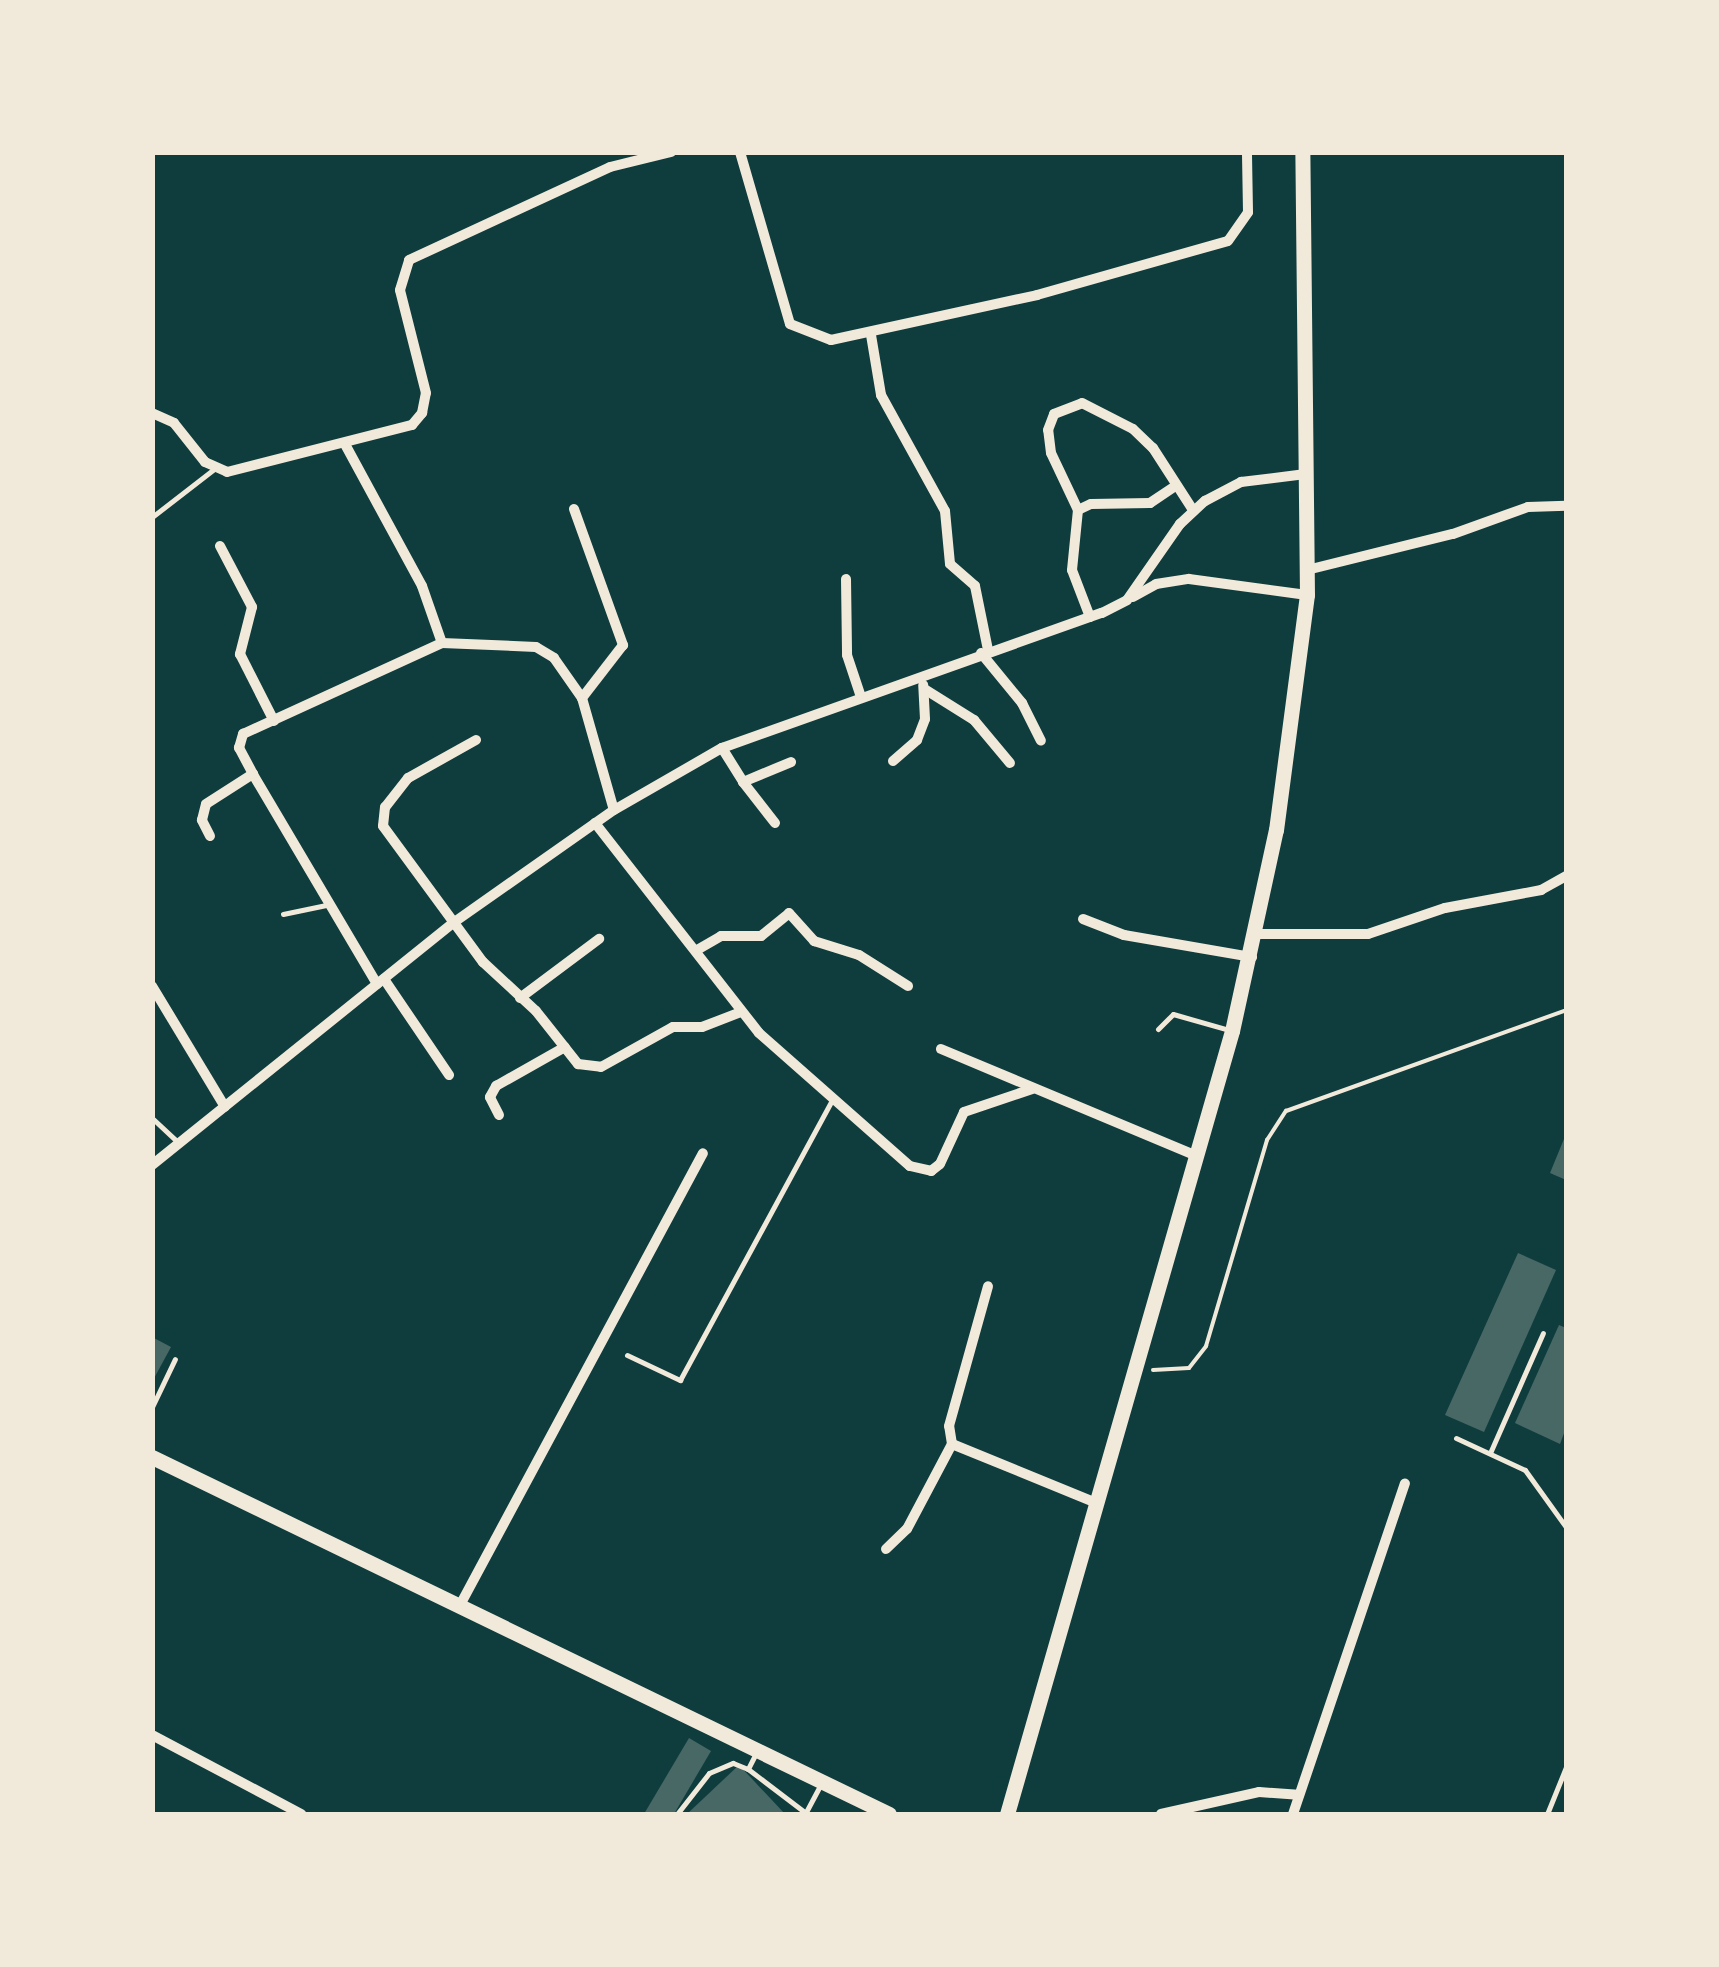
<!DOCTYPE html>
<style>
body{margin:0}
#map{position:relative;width:1719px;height:1967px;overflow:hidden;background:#0f3d3e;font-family:Spectral,serif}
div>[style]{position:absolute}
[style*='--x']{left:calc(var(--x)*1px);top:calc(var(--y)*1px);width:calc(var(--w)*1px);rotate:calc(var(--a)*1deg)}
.building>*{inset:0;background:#486865}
.path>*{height:4px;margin:-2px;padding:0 2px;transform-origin:2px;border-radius:2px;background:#f1e9da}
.service>*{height:5px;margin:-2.5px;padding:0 2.5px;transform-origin:2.5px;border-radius:2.5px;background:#f1e9da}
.minor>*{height:10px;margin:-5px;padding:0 5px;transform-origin:5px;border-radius:5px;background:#f1e9da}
.secondary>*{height:15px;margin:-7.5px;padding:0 7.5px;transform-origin:7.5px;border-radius:7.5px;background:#f1e9da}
span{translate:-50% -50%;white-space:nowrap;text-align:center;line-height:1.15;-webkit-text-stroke:8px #f1e9da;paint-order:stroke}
.frame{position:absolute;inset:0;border:155px solid #f1e9da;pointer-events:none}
</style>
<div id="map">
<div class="building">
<div style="clip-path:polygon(1566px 1134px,1566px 1180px,1550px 1173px)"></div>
<div style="clip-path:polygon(1518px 1253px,1556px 1270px,1484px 1432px,1445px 1415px)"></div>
<div style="clip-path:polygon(1559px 1325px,1566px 1328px,1566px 1428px,1560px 1444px,1515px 1423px)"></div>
<div style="clip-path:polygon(152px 1337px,171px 1347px,152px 1382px)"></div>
<div style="clip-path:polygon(689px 1738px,711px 1751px,674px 1814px,644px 1814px)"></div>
<div style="clip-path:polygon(739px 1765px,785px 1814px,687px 1814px)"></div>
</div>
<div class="path">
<div style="--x:1153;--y:1370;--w:36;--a:-3"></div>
<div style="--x:1189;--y:1368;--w:28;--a:-52"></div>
<div style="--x:1206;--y:1346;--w:215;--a:-73.5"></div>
<div style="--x:1267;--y:1140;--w:35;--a:-57"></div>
<div style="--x:1286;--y:1111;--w:298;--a:-19.8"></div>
</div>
<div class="service">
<div style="--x:152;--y:517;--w:78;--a:-37.7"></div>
<div style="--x:283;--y:914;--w:49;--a:-11.8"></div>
<div style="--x:1158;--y:1029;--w:21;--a:-45"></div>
<div style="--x:1173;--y:1014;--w:58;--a:15.9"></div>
<div style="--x:152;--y:1118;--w:35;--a:43"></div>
<div style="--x:627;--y:1355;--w:59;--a:25.3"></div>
<div style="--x:680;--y:1380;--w:316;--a:-61.5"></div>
<div style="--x:152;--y:1407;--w:53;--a:-64.4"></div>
<div style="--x:1456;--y:1438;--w:76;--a:24.9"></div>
<div style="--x:1525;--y:1470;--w:70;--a:54.3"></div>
<div style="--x:1490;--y:1453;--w:131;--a:-66.2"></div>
<div style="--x:756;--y:1753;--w:18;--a:117"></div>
<div style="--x:748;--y:1769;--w:73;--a:37.2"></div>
<div style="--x:806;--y:1812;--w:32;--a:-62"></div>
<div style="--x:677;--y:1814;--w:52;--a:-52"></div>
<div style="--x:709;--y:1773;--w:26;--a:-23"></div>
<div style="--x:733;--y:1763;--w:16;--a:22"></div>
<div style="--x:1547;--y:1814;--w:51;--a:-68"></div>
</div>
<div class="minor">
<div style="--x:740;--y:152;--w:179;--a:73.8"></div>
<div style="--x:790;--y:324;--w:44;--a:21.3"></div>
<div style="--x:831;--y:340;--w:211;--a:-12.3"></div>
<div style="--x:1037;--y:295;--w:198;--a:-15.8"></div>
<div style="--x:1228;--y:241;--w:35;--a:-55"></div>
<div style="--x:1248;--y:212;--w:60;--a:-91"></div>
<div style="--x:871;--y:335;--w:61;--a:80.5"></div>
<div style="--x:881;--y:395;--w:132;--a:61.1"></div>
<div style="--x:945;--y:511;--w:53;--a:84.6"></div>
<div style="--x:950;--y:564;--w:33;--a:41"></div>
<div style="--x:975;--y:586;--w:65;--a:78.5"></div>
<div style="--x:152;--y:413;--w:24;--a:24"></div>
<div style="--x:174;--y:423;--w:50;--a:51.5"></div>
<div style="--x:205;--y:462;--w:24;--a:24"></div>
<div style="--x:227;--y:472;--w:191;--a:-14.3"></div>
<div style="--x:412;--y:425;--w:16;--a:-50"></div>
<div style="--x:422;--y:413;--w:20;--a:-79"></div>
<div style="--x:426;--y:393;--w:106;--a:-104.2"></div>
<div style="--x:400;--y:290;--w:31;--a:-73"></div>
<div style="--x:409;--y:260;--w:221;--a:-24.8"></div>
<div style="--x:610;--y:167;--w:63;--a:-13.8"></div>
<div style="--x:346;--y:446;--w:159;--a:61.5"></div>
<div style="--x:422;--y:586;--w:60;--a:70.7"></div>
<div style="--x:574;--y:509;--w:145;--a:70.2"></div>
<div style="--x:623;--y:645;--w:67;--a:127.7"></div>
<div style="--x:1078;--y:510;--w:14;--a:-25"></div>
<div style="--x:1091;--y:504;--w:59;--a:-1"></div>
<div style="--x:1150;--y:503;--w:29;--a:-34"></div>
<div style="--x:220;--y:546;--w:69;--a:62.3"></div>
<div style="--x:252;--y:607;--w:49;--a:104.3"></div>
<div style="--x:240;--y:654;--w:75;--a:63.1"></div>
<div style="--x:1307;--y:570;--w:150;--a:-13.9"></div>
<div style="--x:1453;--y:534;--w:80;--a:-19.8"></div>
<div style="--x:1528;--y:507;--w:38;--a:-2"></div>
<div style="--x:846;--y:579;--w:76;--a:89.2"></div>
<div style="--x:847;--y:655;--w:41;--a:71.6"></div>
<div style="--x:1133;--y:597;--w:26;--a:-29"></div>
<div style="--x:1156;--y:584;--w:33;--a:-9"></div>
<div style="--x:1189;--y:579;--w:119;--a:7.7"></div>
<div style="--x:1090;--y:617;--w:50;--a:-111"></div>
<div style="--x:1072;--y:570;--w:60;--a:-84.3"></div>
<div style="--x:1078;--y:510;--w:63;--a:-115.3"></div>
<div style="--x:1051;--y:453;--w:23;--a:-97"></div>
<div style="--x:1048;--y:430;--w:17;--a:-69"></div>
<div style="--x:1054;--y:414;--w:30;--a:-21"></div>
<div style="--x:1082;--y:403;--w:57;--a:27"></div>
<div style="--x:1133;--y:429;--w:28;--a:44"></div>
<div style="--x:1153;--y:448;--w:74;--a:57.2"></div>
<div style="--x:981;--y:653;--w:65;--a:50.6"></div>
<div style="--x:1022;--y:703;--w:42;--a:63.4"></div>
<div style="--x:926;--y:690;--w:57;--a:32"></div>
<div style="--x:974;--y:720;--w:56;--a:50.1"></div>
<div style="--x:476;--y:740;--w:78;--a:150.8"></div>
<div style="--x:408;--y:778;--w:37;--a:128"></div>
<div style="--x:385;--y:807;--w:19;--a:96"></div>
<div style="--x:383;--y:826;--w:169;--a:53.7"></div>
<div style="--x:483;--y:962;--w:72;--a:42.8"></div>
<div style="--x:536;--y:1011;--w:68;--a:51.6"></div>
<div style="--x:578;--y:1064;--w:23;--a:7"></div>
<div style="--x:601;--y:1067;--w:82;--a:-29.1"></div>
<div style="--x:673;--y:1027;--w:29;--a:0"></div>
<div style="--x:702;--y:1027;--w:42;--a:-21"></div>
<div style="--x:722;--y:748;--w:40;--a:58"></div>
<div style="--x:743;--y:782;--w:52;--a:-22.6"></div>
<div style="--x:893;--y:761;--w:32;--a:-41"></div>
<div style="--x:917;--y:740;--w:22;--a:-69"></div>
<div style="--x:925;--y:719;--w:34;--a:-93"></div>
<div style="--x:743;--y:782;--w:52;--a:52"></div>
<div style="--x:595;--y:823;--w:266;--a:52"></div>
<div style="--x:759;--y:1033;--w:201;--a:41.4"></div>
<div style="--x:910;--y:1166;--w:22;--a:13"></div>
<div style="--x:931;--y:1171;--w:11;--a:-38"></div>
<div style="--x:940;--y:1164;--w:57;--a:-65.2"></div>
<div style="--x:964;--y:1112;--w:72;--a:-18.7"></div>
<div style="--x:210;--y:836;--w:18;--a:-117"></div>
<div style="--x:202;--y:820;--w:16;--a:-76"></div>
<div style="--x:206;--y:804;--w:56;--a:-32.6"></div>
<div style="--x:1083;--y:919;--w:44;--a:21.3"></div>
<div style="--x:1124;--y:935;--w:130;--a:9.8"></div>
<div style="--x:1257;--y:934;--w:111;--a:0"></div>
<div style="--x:1368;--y:934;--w:81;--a:-18.7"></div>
<div style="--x:1445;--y:908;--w:98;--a:-10.6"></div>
<div style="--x:1541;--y:890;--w:29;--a:-29"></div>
<div style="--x:697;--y:950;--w:28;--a:-30"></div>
<div style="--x:721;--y:936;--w:40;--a:0"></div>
<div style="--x:761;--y:936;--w:36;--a:-39"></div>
<div style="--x:789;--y:913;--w:38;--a:48"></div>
<div style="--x:814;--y:941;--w:47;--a:17.3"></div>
<div style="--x:859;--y:955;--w:58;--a:32.3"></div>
<div style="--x:384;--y:979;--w:116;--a:55.9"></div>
<div style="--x:377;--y:984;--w:244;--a:-120.6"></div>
<div style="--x:253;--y:774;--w:30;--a:-118"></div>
<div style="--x:239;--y:748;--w:15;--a:-74"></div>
<div style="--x:243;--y:734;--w:219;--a:-24.6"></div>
<div style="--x:442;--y:643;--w:94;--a:2.4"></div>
<div style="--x:536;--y:647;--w:21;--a:31"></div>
<div style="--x:554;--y:658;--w:49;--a:55"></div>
<div style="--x:582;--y:698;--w:116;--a:74.1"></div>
<div style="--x:152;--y:986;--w:141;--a:58.9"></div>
<div style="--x:520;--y:998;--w:99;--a:-36.8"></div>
<div style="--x:941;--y:1049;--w:277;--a:22.7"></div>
<div style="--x:499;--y:1115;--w:20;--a:-117"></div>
<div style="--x:490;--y:1097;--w:13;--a:-61"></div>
<div style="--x:496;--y:1086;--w:79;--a:-29.5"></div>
<div style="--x:152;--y:1165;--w:386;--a:-38.8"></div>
<div style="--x:453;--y:923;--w:197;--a:-35.1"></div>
<div style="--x:614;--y:810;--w:125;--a:-29.9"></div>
<div style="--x:722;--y:748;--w:403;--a:-19.6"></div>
<div style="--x:1102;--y:613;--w:28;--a:-27"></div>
<div style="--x:1127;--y:600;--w:93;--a:-55.1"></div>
<div style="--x:1180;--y:524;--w:34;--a:-43"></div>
<div style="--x:1205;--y:501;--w:41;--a:-27.8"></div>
<div style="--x:1241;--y:482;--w:65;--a:-7"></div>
<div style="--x:952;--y:1444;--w:153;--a:22.2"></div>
<div style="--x:886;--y:1549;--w:29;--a:-44"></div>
<div style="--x:907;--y:1529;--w:96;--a:-62.1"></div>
<div style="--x:952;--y:1444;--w:18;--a:-99"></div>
<div style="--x:949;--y:1426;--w:145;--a:-74.4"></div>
<div style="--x:459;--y:1607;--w:515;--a:-61.74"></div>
<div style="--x:152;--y:1735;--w:169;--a:27.9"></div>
<div style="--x:1161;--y:1814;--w:100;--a:-12.7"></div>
<div style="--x:1259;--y:1792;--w:39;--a:4"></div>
<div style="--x:1293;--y:1814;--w:349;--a:-71.3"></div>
</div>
<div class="secondary">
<div style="--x:152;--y:1457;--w:819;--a:25.85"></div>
<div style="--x:1007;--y:1814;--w:815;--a:-73.97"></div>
<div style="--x:1232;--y:1031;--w:206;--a:-77.7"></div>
<div style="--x:1276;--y:830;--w:237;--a:-82.5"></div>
<div style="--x:1307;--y:595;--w:443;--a:-90.6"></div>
</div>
<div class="frame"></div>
</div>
